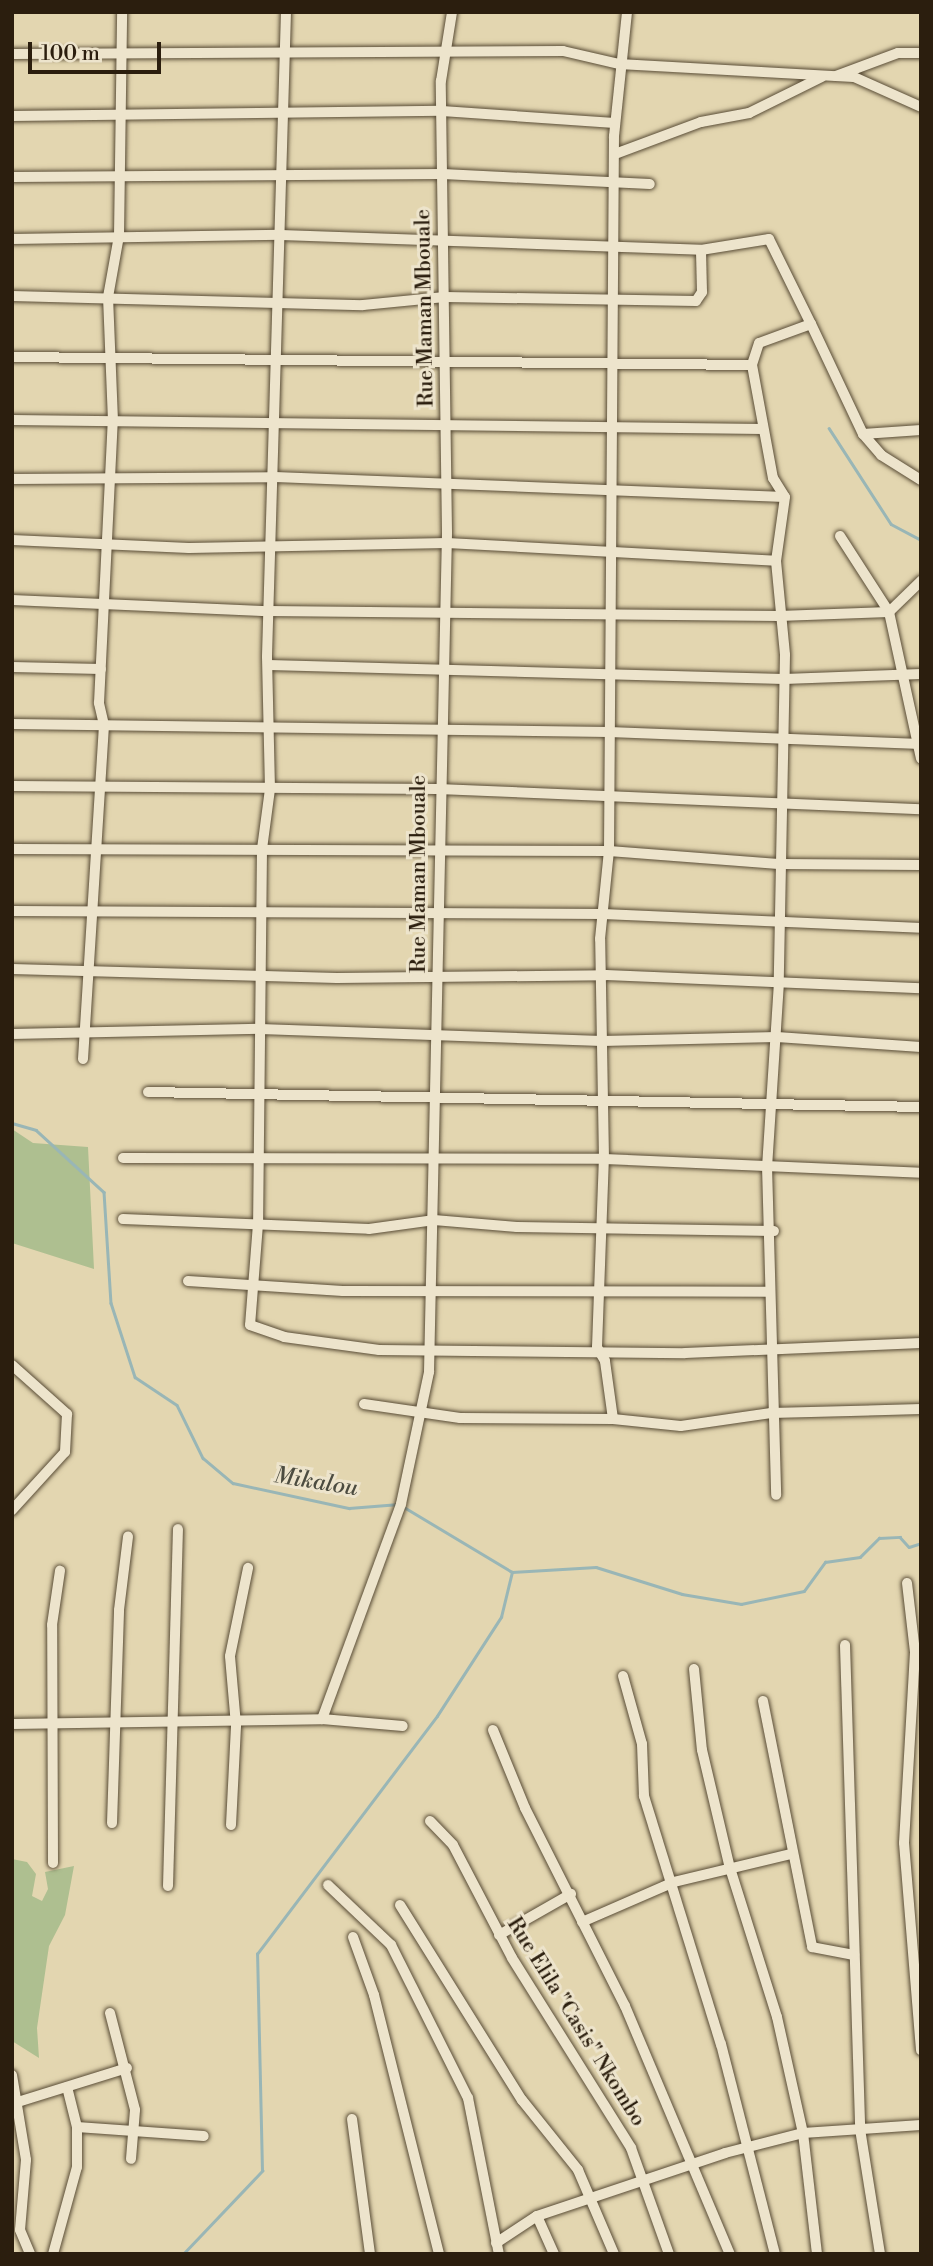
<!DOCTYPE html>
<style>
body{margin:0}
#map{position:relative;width:933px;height:2266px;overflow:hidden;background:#e3d6b0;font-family:"Libre Bodoni",serif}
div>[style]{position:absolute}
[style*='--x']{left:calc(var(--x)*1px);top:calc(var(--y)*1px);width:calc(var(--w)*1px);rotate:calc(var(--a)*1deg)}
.green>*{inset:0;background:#aebf90}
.stream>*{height:2.5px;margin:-1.25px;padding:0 1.25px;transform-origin:1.25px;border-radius:1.25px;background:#99b6b6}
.roads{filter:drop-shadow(0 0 2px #594c36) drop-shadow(0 0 2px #594c36)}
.minor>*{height:10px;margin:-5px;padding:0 5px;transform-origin:5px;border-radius:5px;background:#ede4cc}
span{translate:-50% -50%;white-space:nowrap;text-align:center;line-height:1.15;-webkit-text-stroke:6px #ede4cc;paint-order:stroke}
.street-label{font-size:21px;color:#2b1e0e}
.water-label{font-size:23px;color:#4c4c40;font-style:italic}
.frame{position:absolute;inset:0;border:14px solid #2b1e0e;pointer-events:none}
.scale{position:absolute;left:28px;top:42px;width:133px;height:32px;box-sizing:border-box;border:4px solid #2b1e0e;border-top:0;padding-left:9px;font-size:21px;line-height:24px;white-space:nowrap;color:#2b1e0e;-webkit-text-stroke:5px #ede4cc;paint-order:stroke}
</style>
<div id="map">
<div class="green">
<div style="clip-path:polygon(12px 1129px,33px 1143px,88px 1147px,94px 1269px,12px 1243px)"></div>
<div style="clip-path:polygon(12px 1859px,27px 1862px,36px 1874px,32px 1896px,42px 1901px,48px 1889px,45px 1872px,74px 1866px,65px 1915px,49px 1946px,37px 2028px,39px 2058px,12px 2041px)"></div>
</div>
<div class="stream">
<div style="--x:829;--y:428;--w:114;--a:57.1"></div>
<div style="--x:891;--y:524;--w:34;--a:28"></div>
<div style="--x:12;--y:1123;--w:25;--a:16"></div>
<div style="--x:36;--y:1130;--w:92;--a:42.4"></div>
<div style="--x:104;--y:1192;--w:111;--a:86.4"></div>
<div style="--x:111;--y:1303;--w:78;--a:72"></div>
<div style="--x:135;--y:1377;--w:50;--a:33.7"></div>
<div style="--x:177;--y:1405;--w:59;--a:63.9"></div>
<div style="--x:203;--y:1458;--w:39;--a:40"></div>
<div style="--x:233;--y:1483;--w:119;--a:12.2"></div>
<div style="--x:349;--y:1508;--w:50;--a:-4.6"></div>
<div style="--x:404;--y:1507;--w:126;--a:31"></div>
<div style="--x:512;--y:1572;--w:84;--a:-3.4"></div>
<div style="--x:596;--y:1567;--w:90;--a:17.4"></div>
<div style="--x:682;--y:1594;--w:60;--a:9.6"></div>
<div style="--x:741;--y:1604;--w:64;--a:-11.7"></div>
<div style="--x:804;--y:1591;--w:36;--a:-54"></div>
<div style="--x:825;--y:1562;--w:35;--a:-8"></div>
<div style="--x:860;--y:1557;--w:27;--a:-45"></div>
<div style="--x:879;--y:1538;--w:21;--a:-3"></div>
<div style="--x:900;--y:1537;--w:13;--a:48"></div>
<div style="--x:909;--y:1547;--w:13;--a:-18"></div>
<div style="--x:183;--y:2254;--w:115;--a:-46.4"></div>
<div style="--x:262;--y:2171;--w:217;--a:-91.3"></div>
<div style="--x:257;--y:1954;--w:298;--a:-52.9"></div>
<div style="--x:437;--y:1716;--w:118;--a:-57.1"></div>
<div style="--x:501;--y:1617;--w:46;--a:-76.3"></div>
</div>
<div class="roads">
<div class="minor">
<div style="--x:286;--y:12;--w:645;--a:91.69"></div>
<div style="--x:267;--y:657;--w:132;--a:88.7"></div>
<div style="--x:270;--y:789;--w:61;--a:97.6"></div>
<div style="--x:262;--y:849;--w:375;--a:90.6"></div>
<div style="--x:258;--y:1224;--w:101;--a:94.5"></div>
<div style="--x:250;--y:1325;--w:36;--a:19"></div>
<div style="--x:284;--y:1337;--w:96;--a:7.8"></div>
<div style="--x:379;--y:1350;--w:306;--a:0.6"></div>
<div style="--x:685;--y:1353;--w:236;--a:-2.4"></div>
<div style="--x:12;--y:54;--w:551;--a:-0.31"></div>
<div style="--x:563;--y:51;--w:57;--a:13.1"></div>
<div style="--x:619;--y:64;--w:235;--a:3.2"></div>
<div style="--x:854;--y:77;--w:73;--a:24.1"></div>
<div style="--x:836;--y:76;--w:66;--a:-20.4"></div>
<div style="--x:898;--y:53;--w:23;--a:0"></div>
<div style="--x:12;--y:116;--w:430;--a:-0.7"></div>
<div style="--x:442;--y:111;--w:173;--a:4"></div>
<div style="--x:615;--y:154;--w:92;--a:-20.4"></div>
<div style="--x:701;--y:122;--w:49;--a:-10.6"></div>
<div style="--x:749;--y:113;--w:81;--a:-26.3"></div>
<div style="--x:12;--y:177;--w:431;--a:-0.4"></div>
<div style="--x:443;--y:174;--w:207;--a:2.8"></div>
<div style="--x:12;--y:239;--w:269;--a:-0.9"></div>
<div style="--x:281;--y:235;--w:420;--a:2"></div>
<div style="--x:701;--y:250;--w:69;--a:-9.2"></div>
<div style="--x:769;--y:239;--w:95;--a:63.7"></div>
<div style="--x:811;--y:324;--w:55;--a:159.9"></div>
<div style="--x:759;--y:343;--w:23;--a:108"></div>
<div style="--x:752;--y:365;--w:740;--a:-179.38"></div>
<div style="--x:12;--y:296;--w:351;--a:1.5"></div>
<div style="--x:363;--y:305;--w:82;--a:-5.6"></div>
<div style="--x:445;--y:297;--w:251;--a:0.9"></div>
<div style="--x:696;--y:301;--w:11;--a:-56"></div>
<div style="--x:702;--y:292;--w:42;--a:-91.4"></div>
<div style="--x:811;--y:324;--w:122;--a:64.7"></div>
<div style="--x:863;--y:434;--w:28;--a:49"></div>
<div style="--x:881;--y:455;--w:47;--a:32"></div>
<div style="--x:752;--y:365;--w:115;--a:79.5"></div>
<div style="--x:773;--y:478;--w:22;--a:58"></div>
<div style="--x:785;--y:497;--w:65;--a:98"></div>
<div style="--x:776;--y:561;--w:94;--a:84.5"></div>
<div style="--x:785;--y:655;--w:327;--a:91.1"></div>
<div style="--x:779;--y:982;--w:184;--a:93.7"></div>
<div style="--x:767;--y:1166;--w:329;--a:88.4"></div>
<div style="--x:12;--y:420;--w:751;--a:0.69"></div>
<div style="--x:863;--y:434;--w:58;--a:-3.9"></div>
<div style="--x:12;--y:479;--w:263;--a:-0.4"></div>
<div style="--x:275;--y:477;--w:510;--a:2.25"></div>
<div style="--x:840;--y:536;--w:90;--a:57.2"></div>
<div style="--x:889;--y:612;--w:150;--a:77.7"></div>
<div style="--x:12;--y:540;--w:177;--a:2.6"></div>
<div style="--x:189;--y:548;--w:258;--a:-1.1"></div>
<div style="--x:447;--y:543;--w:329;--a:3.1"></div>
<div style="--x:12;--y:600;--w:256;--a:2.5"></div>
<div style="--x:268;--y:611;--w:511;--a:0.56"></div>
<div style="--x:779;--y:616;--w:110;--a:-2.1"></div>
<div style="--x:889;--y:612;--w:45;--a:-44.1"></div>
<div style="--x:269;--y:665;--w:515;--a:1.56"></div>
<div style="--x:784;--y:679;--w:137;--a:-2.1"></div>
<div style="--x:12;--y:667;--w:89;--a:1.3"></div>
<div style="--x:12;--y:724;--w:597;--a:0.77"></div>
<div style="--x:609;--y:732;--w:312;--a:2.2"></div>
<div style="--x:12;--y:786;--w:426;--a:0.4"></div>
<div style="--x:438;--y:789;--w:483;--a:2.4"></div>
<div style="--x:12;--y:849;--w:597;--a:0.19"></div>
<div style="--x:609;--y:851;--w:170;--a:4.4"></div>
<div style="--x:779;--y:864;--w:142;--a:0.4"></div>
<div style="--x:12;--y:911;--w:591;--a:0.29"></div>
<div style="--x:603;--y:914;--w:318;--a:2.5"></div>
<div style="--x:12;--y:969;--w:325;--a:1.6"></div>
<div style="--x:337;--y:978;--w:269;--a:-0.6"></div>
<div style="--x:606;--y:975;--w:315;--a:2.4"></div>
<div style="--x:12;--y:1034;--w:248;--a:-1.2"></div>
<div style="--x:260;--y:1029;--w:342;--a:2"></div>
<div style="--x:602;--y:1041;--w:175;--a:-1.3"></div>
<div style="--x:777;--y:1037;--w:144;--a:4"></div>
<div style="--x:83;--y:1059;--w:335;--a:-86.4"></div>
<div style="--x:104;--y:725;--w:23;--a:-103"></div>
<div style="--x:99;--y:703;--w:282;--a:-87.2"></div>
<div style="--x:113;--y:421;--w:124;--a:-92.3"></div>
<div style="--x:108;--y:297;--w:62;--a:-79.8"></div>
<div style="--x:119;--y:236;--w:224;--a:-89.2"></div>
<div style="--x:148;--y:1092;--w:773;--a:1.11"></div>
<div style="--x:123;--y:1158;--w:481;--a:0.1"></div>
<div style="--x:604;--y:1159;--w:317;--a:2.5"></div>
<div style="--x:123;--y:1219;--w:246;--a:2.3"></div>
<div style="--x:369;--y:1229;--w:66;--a:-7.9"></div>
<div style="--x:434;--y:1220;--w:83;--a:4.8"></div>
<div style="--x:517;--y:1227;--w:257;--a:0.9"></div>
<div style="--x:188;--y:1281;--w:155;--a:3.7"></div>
<div style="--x:343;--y:1291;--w:426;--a:0.1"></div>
<div style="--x:12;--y:1365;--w:74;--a:41.7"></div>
<div style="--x:67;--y:1414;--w:38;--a:93"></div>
<div style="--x:65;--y:1452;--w:79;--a:132.4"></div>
<div style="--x:364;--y:1404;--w:97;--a:8.3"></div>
<div style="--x:460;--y:1418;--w:153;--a:0.4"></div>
<div style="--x:613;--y:1419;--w:68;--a:5.9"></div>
<div style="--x:681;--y:1426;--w:91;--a:-8.2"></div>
<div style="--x:771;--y:1413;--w:150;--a:-1.5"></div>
<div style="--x:613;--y:1419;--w:59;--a:-97.9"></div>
<div style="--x:605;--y:1361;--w:16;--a:-120"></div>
<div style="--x:597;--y:1347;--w:188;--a:-87.9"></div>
<div style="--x:604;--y:1159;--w:220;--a:-91"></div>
<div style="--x:600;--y:939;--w:88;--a:-84.2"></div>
<div style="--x:609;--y:851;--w:715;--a:-89.6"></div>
<div style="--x:614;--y:136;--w:125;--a:-84"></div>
<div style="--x:907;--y:1583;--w:69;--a:83.4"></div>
<div style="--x:915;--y:1652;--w:191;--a:93.3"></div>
<div style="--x:904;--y:1843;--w:208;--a:85.3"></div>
<div style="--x:845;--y:1645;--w:484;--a:88.2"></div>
<div style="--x:860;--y:2129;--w:127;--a:80.9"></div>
<div style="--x:694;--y:1669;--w:81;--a:84.4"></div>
<div style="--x:702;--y:1750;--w:121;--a:76.7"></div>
<div style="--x:730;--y:1868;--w:156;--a:72.5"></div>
<div style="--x:777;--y:2017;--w:119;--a:77.4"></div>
<div style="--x:803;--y:2133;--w:122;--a:83.4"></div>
<div style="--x:623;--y:1676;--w:71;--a:74.4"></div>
<div style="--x:642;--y:1744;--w:52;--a:87.8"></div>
<div style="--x:644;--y:1796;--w:260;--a:72.8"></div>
<div style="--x:721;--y:2044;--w:217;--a:75.6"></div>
<div style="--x:763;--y:1701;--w:251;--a:78.7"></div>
<div style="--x:812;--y:1947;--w:43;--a:10.8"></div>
<div style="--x:322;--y:1719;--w:229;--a:-69.8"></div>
<div style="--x:401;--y:1504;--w:135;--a:-78"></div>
<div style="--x:429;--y:1372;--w:840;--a:-88.77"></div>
<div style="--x:447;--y:532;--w:451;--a:-90.8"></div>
<div style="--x:441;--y:81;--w:70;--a:-80.9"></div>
<div style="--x:12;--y:1724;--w:310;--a:-0.9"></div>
<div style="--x:322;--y:1719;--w:81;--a:4.9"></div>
<div style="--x:493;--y:1730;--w:84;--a:67.7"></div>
<div style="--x:525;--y:1808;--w:222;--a:63.2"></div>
<div style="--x:625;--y:2006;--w:269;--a:67.1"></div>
<div style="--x:430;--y:1821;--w:33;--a:46"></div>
<div style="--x:453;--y:1845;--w:127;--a:62.4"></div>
<div style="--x:512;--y:1958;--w:224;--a:57.9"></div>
<div style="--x:631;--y:2148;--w:113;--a:70.3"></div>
<div style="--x:112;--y:1823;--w:213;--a:-88.1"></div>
<div style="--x:119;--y:1610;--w:74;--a:-83"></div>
<div style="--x:231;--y:1825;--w:100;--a:-87.1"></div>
<div style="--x:236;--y:1725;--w:69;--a:-95"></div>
<div style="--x:230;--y:1656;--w:90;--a:-78.4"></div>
<div style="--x:53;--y:1863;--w:238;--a:-90.2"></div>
<div style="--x:52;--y:1625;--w:55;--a:-81.6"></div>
<div style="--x:328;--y:1885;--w:87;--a:43.6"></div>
<div style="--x:391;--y:1945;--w:171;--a:63.3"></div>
<div style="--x:468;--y:2098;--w:159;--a:78.8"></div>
<div style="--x:168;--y:1886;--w:357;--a:-88.4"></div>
<div style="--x:400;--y:1905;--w:230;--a:58"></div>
<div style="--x:522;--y:2100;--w:90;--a:51.3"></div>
<div style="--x:578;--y:2170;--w:91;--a:66.8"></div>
<div style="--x:582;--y:1922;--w:100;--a:-23.5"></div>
<div style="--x:674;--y:1882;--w:120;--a:-13.5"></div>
<div style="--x:499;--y:1935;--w:83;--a:-29.7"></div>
<div style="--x:353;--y:1937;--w:62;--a:70.1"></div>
<div style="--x:374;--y:1995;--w:267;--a:75.9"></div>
<div style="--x:110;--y:2013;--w:100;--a:75.5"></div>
<div style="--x:135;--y:2110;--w:49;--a:94.7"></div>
<div style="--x:12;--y:2075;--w:86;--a:80.6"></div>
<div style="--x:26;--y:2160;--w:70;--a:94.9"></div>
<div style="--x:20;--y:2230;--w:26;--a:67"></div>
<div style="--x:21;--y:2101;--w:111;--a:-17.3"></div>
<div style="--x:352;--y:2119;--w:136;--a:82.4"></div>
<div style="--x:77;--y:2127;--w:127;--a:4.1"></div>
<div style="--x:537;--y:2216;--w:42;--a:65.9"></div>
<div style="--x:496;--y:2243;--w:49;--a:-33.4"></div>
<div style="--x:537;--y:2216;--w:198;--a:-18.5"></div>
<div style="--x:725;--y:2153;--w:81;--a:-14.4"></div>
<div style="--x:803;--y:2133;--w:118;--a:-3.9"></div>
<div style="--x:53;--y:2254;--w:90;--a:-74.6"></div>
<div style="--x:77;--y:2167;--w:40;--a:-90"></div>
<div style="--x:77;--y:2127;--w:41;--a:-104"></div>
</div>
</div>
<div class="street-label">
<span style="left:425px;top:308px;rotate:-91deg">Rue Maman Mbouale</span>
<span style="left:419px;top:874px;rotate:-90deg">Rue Maman Mbouale</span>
<span style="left:576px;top:2022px;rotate:58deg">Rue Elila "Casis" Nkombo</span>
</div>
<div class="water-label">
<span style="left:316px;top:1482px;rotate:9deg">Mikalou</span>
</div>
<div class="frame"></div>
<div class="scale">100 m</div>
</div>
